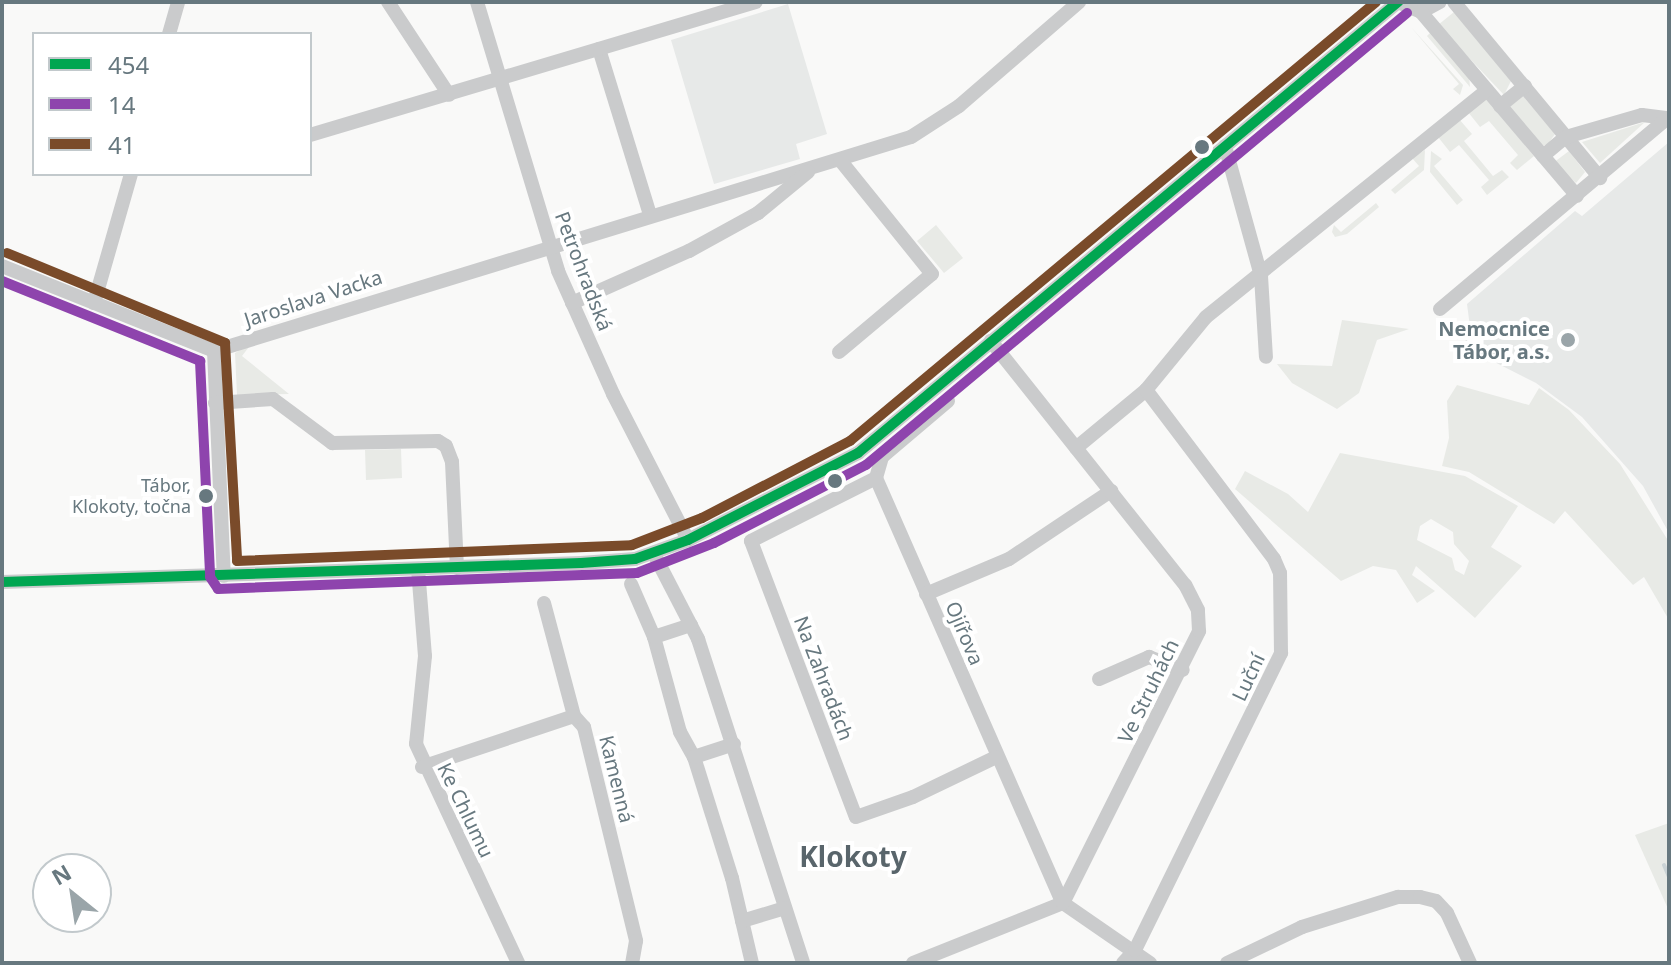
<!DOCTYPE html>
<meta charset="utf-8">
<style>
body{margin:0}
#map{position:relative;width:1671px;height:965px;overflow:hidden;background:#f9f9f8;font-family:"Noto Sans",sans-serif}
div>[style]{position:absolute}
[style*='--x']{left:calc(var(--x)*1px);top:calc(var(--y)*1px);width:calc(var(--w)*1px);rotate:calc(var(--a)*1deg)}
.built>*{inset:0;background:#e7e9e8}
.green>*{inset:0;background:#e8eae6}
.stream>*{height:4px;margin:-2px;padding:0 2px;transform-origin:2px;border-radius:2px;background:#cbd3d5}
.minor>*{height:14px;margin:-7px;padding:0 7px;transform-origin:7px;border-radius:7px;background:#cacbcc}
.bus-1>*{height:10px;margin:-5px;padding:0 5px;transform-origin:5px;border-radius:5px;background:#00a651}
.bus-2>*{height:10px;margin:-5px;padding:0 5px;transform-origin:5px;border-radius:5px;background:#8e44ad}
.bus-3>*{height:10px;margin:-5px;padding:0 5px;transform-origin:5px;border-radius:5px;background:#7a4b2a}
.dots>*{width:22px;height:22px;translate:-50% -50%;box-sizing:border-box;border:4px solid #fff;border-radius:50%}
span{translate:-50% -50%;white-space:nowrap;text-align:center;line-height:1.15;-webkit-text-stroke:8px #fff;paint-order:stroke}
.bus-label{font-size:18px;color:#67787f}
.right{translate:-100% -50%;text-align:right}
.street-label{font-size:20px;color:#67787f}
.poi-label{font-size:20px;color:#67787f;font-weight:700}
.district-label{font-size:28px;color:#59656b;font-weight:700}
.frame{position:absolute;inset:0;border:4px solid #67787f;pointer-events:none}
.legend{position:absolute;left:32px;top:32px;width:280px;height:144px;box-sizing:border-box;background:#fff;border:2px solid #c2c9cc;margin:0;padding:10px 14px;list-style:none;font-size:24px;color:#67787f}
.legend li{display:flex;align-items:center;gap:16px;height:40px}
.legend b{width:40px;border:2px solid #c2c9cc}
.north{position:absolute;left:32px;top:853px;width:80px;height:80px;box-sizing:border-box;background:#fff;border:2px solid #c2c9cc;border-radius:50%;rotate:330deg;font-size:22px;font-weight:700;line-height:32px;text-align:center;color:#67787f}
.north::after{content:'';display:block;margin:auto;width:28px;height:36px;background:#9aa5a9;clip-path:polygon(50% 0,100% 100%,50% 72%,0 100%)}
</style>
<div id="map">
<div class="built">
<div style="clip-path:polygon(788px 4px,827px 134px,796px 144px,800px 159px,714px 184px,671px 40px)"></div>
<div style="clip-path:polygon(1669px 142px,1669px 533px,1643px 486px,1582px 417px,1536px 383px,1461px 345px,1471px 335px,1467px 304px,1575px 211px,1582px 216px)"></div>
</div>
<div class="green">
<div style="clip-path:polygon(1454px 12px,1511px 81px,1504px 95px,1438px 25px)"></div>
<div style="clip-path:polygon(1411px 27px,1463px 85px,1460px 95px,1453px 89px,1459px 84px)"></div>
<div style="clip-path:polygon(1431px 32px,1469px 76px,1470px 87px,1427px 36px)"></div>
<div style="clip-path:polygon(1523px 96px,1555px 134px,1548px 144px,1540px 147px,1508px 108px)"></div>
<div style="clip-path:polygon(1485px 97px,1534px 156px,1517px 170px,1510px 163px,1518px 155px,1489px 121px,1480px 127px,1468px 112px)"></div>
<div style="clip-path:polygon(1459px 119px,1472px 134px,1464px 141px,1493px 176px,1502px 170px,1509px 177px,1487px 195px,1481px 187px,1489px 180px,1459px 145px,1450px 152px,1438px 137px)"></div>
<div style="clip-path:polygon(1645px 122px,1600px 163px,1582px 142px)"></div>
<div style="clip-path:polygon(1425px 150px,1424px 170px,1395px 194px,1391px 190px,1419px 166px,1412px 158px)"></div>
<div style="clip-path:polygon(1431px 151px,1442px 159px,1434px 166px,1463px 200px,1457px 205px,1430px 172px)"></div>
<div style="clip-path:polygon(1569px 151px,1585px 172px,1576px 183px,1553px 163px)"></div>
<div style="clip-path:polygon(1376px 203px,1379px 207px,1347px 234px,1335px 237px,1332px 232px,1334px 225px,1341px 232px)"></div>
<div style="clip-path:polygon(936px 225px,963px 258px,944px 273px,917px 241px)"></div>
<div style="clip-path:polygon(1342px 320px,1409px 329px,1377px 340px,1359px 393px,1337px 409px,1292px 383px,1277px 364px,1332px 366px)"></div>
<div style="clip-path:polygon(252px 343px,242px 356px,289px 394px,237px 395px,235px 353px)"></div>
<div style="clip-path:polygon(1457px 385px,1529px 405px,1539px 388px,1569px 410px,1620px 464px,1669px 542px,1669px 620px,1644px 577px,1633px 585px,1565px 511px,1554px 524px,1469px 472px,1442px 466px,1449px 438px,1447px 401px)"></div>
<div style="clip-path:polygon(401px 449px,402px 478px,366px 480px,365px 450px)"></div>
<div style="clip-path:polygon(evenodd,1340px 453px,1465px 476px,1518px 506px,1491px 547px,1522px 566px,1475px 618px,1416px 566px,1412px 575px,1435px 591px,1417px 603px,1396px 570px,1373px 566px,1341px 581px,1235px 489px,1245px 471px,1288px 494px,1308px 512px,1340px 453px,1431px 519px,1453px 532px,1454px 544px,1469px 561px,1464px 575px,1455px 570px,1452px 558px,1417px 540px,1420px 526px,1431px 519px)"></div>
<div style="clip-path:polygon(1669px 823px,1669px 911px,1635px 835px)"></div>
</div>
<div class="stream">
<div style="--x:1664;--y:865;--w:13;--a:67"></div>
</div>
<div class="minor">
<div style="--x:388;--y:2;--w:111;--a:56.7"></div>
<div style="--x:477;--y:2;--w:281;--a:73.2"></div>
<div style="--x:558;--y:271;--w:135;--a:65.9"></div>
<div style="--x:613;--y:394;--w:164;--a:62.8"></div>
<div style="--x:1398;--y:2;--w:25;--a:23"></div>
<div style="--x:1421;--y:12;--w:21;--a:-28"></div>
<div style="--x:1454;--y:2;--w:229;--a:50.3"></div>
<div style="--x:1421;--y:12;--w:241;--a:49.7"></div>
<div style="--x:169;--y:34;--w:33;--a:-74"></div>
<div style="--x:599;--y:49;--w:174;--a:72.9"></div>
<div style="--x:1500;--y:106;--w:32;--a:-39"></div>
<div style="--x:310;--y:135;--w:465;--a:-16.6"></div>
<div style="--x:1225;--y:146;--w:135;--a:74.5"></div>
<div style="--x:1261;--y:276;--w:81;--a:86.5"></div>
<div style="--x:1543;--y:156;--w:30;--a:-40"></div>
<div style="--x:1566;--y:137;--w:79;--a:-16.1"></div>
<div style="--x:1642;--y:115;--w:26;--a:7"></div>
<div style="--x:2;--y:266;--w:228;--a:21.8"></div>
<div style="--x:214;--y:351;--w:729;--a:-17.07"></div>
<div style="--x:911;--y:137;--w:57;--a:-32.9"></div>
<div style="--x:959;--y:106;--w:159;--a:-40.9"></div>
<div style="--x:94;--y:303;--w:134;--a:-74"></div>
<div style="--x:572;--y:303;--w:128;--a:-24"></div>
<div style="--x:689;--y:251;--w:79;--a:-28.8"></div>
<div style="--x:758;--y:213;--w:65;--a:-39.4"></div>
<div style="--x:1440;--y:309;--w:297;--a:-40"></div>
<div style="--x:214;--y:351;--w:225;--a:87.5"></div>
<div style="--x:839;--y:352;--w:121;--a:-40"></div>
<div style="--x:932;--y:274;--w:146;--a:-128.9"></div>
<div style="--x:948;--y:401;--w:87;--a:139.7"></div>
<div style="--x:882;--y:457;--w:22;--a:106"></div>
<div style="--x:876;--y:478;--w:464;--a:66.3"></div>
<div style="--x:215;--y:403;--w:58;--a:-3.9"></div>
<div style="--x:273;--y:399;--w:74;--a:36.7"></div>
<div style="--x:332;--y:443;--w:106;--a:-1.1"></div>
<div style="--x:438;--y:441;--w:9;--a:32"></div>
<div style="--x:446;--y:446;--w:17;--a:69"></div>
<div style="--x:452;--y:462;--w:106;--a:87.3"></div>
<div style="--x:1076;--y:448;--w:91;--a:-39.6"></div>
<div style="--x:1146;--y:390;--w:94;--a:-50.6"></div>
<div style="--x:1206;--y:317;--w:361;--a:-38.9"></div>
<div style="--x:876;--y:478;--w:140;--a:153.3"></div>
<div style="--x:751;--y:541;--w:295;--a:69.2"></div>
<div style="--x:856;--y:817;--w:60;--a:-19.3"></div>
<div style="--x:913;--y:797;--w:92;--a:-25.7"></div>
<div style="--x:654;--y:554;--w:96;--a:62.6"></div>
<div style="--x:698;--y:639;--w:341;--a:72"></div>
<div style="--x:418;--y:569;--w:87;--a:85.4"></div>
<div style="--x:425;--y:656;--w:88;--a:95.8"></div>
<div style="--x:416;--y:744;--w:242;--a:65"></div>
<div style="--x:2;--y:582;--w:579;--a:-1.88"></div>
<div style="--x:581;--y:563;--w:54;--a:-4.2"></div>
<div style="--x:635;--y:559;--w:56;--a:-19.7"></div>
<div style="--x:688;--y:540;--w:191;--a:-27.1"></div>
<div style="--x:858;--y:453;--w:704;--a:-39.87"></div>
<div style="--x:631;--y:584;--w:58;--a:66.5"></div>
<div style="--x:654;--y:637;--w:98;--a:74.7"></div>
<div style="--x:680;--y:732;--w:29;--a:61"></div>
<div style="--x:694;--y:757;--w:127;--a:72.6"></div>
<div style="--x:732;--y:878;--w:87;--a:76.8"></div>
<div style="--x:926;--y:594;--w:90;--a:-22.9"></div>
<div style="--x:1009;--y:559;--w:123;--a:-33.7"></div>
<div style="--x:544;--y:603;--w:117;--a:75.1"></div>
<div style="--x:654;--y:637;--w:39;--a:-18"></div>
<div style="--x:1099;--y:679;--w:55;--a:-23.7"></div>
<div style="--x:1149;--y:657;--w:36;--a:21"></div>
<div style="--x:694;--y:757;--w:42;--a:-18"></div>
<div style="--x:422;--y:767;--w:160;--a:-18.5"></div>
<div style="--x:574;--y:716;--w:15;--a:48"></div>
<div style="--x:584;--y:727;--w:220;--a:76.3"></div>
<div style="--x:636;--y:941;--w:22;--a:100"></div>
<div style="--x:1063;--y:903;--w:106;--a:34.6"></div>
<div style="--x:742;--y:921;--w:45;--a:-16.8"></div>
<div style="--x:913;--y:963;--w:162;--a:-21.8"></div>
<div style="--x:1063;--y:903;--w:304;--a:-63.4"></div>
<div style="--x:1199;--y:631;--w:21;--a:-93"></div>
<div style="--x:1198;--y:610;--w:28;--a:-117"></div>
<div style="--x:1185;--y:585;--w:312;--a:-128.5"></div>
<div style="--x:1123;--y:963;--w:18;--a:-47"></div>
<div style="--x:1135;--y:950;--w:331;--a:-63.8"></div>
<div style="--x:1281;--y:653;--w:80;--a:-90.7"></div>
<div style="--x:1280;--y:573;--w:15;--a:-113"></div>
<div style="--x:1274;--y:559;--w:212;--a:-127.1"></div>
<div style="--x:1227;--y:963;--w:83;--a:-25.6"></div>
<div style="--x:1302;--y:927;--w:101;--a:-17.4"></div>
<div style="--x:1398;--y:897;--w:22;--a:0"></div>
<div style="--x:1420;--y:897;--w:16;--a:14"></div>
<div style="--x:1436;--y:901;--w:16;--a:47"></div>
<div style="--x:1447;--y:913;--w:55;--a:65.3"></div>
</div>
<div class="bus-1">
<div style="--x:2;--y:582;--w:579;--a:-1.88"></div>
<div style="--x:581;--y:563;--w:54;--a:-4.2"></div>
<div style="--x:635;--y:559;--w:56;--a:-19.7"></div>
<div style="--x:688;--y:540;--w:191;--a:-27.1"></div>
<div style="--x:858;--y:453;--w:704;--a:-39.87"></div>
</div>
<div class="bus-2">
<div style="--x:2;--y:281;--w:214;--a:22"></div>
<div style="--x:200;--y:361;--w:216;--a:87.3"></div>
<div style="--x:210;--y:577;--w:14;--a:56"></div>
<div style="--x:218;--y:589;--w:419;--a:-2.2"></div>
<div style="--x:637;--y:573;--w:83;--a:-21.3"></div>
<div style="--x:714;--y:543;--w:171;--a:-27.2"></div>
<div style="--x:866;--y:465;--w:705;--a:-39.88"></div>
</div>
<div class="bus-3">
<div style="--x:7;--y:253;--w:236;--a:22.4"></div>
<div style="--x:225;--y:343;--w:218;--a:86.8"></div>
<div style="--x:237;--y:561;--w:395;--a:-2.3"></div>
<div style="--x:632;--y:545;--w:75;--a:-21.1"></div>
<div style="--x:702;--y:518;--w:167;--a:-27.5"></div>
<div style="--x:850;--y:441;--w:685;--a:-39.85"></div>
</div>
<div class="dots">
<div style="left:1202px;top:147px;background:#67787f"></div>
<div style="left:1568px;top:340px;background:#9aa5a9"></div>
<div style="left:835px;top:481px;background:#67787f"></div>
<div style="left:206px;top:496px;background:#67787f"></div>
</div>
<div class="bus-label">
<span class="right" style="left:191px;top:496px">Tábor,<br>Klokoty, točna</span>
</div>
<div class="street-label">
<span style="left:584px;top:271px;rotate:69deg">Petrohradská</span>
<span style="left:313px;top:298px;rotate:-18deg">Jaroslava Vacka</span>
<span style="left:965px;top:633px;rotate:67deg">Ojířova</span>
<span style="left:1248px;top:677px;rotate:-65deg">Luční</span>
<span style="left:824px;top:678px;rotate:69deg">Na Zahradách</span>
<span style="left:1148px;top:691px;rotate:-64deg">Ve Struhách</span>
<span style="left:617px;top:779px;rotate:76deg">Kamenná</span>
<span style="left:466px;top:810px;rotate:64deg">Ke Chlumu</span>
</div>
<div class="poi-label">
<span class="right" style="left:1550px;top:340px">Nemocnice<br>Tábor, a.s.</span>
</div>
<div class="district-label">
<span style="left:853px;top:856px">Klokoty</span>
</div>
<div class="frame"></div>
<ul class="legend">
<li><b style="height:10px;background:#00a651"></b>454</li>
<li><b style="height:10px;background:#8e44ad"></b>14</li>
<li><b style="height:10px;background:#7a4b2a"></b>41</li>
</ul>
<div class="north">N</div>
</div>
